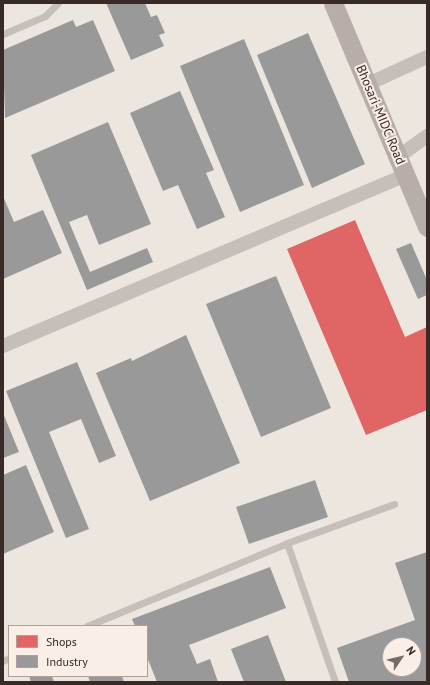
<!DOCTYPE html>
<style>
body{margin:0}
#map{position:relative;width:430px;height:685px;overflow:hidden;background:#ede6df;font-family:"PT Sans",sans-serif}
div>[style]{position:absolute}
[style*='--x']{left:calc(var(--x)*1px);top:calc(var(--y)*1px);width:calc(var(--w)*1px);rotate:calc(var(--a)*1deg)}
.shops>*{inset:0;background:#e06666}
.industry>*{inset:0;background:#999}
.lane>*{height:7px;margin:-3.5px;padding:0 3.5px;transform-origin:3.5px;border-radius:3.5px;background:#c6beb9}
.street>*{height:14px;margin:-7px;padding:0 7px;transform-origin:7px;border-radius:7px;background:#c6beb9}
.secondary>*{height:19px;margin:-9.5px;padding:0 9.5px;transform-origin:9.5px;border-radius:9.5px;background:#b7aea9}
span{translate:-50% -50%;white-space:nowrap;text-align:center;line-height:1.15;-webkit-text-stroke:4px #faefe6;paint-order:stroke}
.street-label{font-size:13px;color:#372a27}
.frame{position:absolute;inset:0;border:4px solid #372a27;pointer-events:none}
.legend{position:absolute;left:8px;top:625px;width:140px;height:52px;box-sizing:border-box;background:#faefe6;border:1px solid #aca09a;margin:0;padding:5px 7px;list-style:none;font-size:12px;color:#372a27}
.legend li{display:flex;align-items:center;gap:8px;height:20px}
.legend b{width:20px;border:1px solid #aca09a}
.north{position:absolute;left:382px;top:637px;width:40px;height:40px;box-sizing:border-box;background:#faefe6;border:1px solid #aca09a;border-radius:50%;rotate:55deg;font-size:11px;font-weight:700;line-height:16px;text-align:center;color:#372a27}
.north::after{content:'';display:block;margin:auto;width:14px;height:18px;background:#776c67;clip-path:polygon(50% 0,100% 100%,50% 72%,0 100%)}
</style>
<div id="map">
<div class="shops">
<div style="clip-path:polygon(355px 220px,405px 337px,427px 327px,427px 410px,366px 435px,287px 249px)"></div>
</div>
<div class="industry">
<div style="clip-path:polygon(106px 3px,145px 3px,151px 17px,157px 15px,165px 33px,159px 35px,164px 46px,131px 60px)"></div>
<div style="clip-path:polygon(73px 20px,76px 27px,93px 20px,115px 71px,5px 118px,3px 50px)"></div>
<div style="clip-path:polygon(308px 33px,365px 164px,312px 188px,257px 55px)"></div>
<div style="clip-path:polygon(244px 39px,304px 185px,240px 212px,180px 66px)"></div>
<div style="clip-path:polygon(180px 91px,214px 170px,206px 173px,225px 217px,197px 229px,178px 185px,163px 191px,130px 113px)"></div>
<div style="clip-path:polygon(108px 122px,151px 224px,99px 245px,87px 215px,69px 222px,90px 272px,147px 248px,153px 262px,87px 290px,31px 155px)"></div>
<div style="clip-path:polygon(3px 196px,14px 222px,43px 210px,62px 253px,3px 279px)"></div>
<div style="clip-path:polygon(411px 243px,427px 280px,427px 295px,418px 299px,396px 249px)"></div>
<div style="clip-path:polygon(276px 276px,331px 408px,261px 437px,206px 304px)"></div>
<div style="clip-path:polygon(186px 335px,240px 463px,150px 501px,96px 373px,131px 358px,132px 361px)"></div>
<div style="clip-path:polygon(77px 362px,116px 456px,99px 463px,81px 419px,49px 432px,89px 529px,66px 538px,6px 391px)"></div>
<div style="clip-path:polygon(3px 413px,19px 452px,3px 458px)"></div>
<div style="clip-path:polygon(26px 465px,54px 532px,3px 554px,3px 475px)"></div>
<div style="clip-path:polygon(315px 480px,328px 517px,249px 544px,236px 507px)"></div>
<div style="clip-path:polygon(evenodd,427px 552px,427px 682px,349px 682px,337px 648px,415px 620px,395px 563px,427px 552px,390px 645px,414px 645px,414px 669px,390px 669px,390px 645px)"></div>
<div style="clip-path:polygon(270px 567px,286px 608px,189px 645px,197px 664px,210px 659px,218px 682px,157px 682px,147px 657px,147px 626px,135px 626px,132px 619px)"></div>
<div style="clip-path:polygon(268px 635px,286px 682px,244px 682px,231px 649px)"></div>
<div style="clip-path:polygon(29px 676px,52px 676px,54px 682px,31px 682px)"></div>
<div style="clip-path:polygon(88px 676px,122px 676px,124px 682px,90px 682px)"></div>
</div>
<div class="lane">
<div style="--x:3;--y:34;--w:46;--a:-23.2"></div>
<div style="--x:45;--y:16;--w:18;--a:-45"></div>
<div style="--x:287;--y:543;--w:147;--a:70.9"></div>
<div style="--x:87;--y:626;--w:217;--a:-22.5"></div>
<div style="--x:287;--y:543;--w:114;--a:-20"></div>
<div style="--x:3;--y:661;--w:7;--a:-27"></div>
</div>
<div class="street">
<div style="--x:368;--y:84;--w:65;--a:-24.6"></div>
<div style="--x:398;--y:157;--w:36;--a:-36"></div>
<div style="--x:3;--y:346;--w:437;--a:-23"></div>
</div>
<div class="secondary">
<div style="--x:333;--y:3;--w:243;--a:67.2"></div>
</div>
<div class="street-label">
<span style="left:380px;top:115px;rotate:67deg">Bhosari-MIDC Road</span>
</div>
<div class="frame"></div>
<ul class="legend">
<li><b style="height:11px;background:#e06666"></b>Shops</li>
<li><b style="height:11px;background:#999"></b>Industry</li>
</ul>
<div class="north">N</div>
</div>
